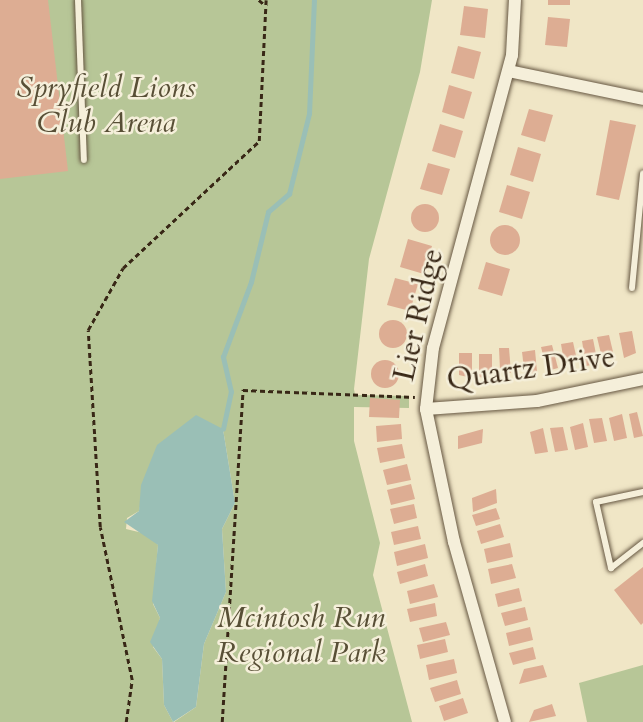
<!DOCTYPE html>
<style>
body{margin:0}
#map{position:relative;width:643px;height:722px;overflow:hidden;background:#f0e6c6;font-family:Cardo,serif}
div>[style]{position:absolute}
[style*='--x']{left:calc(var(--x)*1px);top:calc(var(--y)*1px);width:calc(var(--w)*1px);rotate:calc(var(--a)*1deg)}
.green>*{inset:0;background:#b7c697}
.water>*{inset:0;background:#9abfb6}
.stream>*{height:4.5px;margin:-2.25px;padding:0 2.25px;transform-origin:2.25px;border-radius:2.25px;background:#9abfb6}
.building>*{inset:0;background:#ddad93}
.round{border-radius:50%}
.path>*{height:2.5px;margin-top:-1.25px;transform-origin:0;background:repeating-linear-gradient(90deg,#382716 0 5px,transparent 0 8.5px)}
.roads{filter:drop-shadow(0 0 2px #665742) drop-shadow(0 0 2px #665742)}
.service>*{height:6px;margin:-3px;padding:0 3px;transform-origin:3px;border-radius:3px;background:#f5efda}
.minor>*{height:12px;margin:-6px;padding:0 6px;transform-origin:6px;border-radius:6px;background:#f5efda}
span{translate:-50% -50%;white-space:nowrap;text-align:center;line-height:1.15;-webkit-text-stroke:5px #f5efda;paint-order:stroke}
.park-label{font-size:30px;color:#584f36;font-style:italic}
.street-label{font-size:30px;color:#382716}
</style>
<div id="map">
<div class="green">
<div style="clip-path:polygon(0 0,432px 0,420px 72px,369px 259px,354px 389px,355px 395px,409px 396px,409px 408px,354px 407px,354px 441px,380px 543px,373px 575px,412px 722px,174px 722px,196px 707px,204px 644px,226px 592px,222px 529px,235px 503px,223px 429px,148px 470px,139px 511px,127px 518px,126px 529px,151px 535px,158px 545px,153px 604px,160px 618px,153px 647px,162px 659px,164px 705px,173px 722px,0 722px)"></div>
<div style="clip-path:polygon(643px 665px,643px 722px,587px 722px,579px 683px)"></div>
</div>
<div class="water">
<div style="clip-path:polygon(196px 415px,223px 429px,235px 503px,222px 529px,226px 592px,204px 644px,196px 707px,173px 722px,164px 705px,162px 659px,150px 642px,160px 618px,152px 601px,158px 545px,124px 522px,139px 511px,141px 485px,157px 445px)"></div>
</div>
<div class="stream">
<div style="--x:223;--y:429;--w:38;--a:-78"></div>
<div style="--x:231;--y:392;--w:36;--a:-103"></div>
<div style="--x:223;--y:357;--w:80;--a:-69.5"></div>
<div style="--x:251;--y:282;--w:72;--a:-76.3"></div>
<div style="--x:268;--y:212;--w:28;--a:-41"></div>
<div style="--x:289;--y:194;--w:82;--a:-76"></div>
<div style="--x:309;--y:114;--w:114;--a:-87.5"></div>
</div>
<div class="building">
<div style="clip-path:polygon(0 0,48px 0,68px 171px,0 179px)"></div>
<div style="clip-path:polygon(548px 0,570px 0,570px 5px,548px 5px)"></div>
<div style="clip-path:polygon(464px 6px,488px 9px,485px 38px,460px 35px)"></div>
<div style="clip-path:polygon(548px 17px,570px 19px,567px 47px,545px 45px)"></div>
<div style="clip-path:polygon(458px 46px,481px 52px,474px 79px,451px 73px)"></div>
<div style="clip-path:polygon(449px 85px,472px 92px,464px 119px,442px 112px)"></div>
<div style="clip-path:polygon(529px 109px,553px 115px,545px 142px,521px 135px)"></div>
<div style="clip-path:polygon(610px 120px,636px 125px,619px 200px,596px 195px)"></div>
<div style="clip-path:polygon(440px 124px,463px 131px,455px 158px,432px 151px)"></div>
<div style="clip-path:polygon(518px 147px,541px 154px,533px 182px,510px 175px)"></div>
<div style="clip-path:polygon(428px 163px,450px 169px,442px 195px,420px 189px)"></div>
<div style="clip-path:polygon(507px 185px,530px 192px,522px 219px,499px 212px)"></div>
<div class="round" style="left:411px;top:204px;width:28px;height:28px"></div>
<div class="round" style="left:490px;top:225px;width:30px;height:30px"></div>
<div style="clip-path:polygon(408px 239px,432px 246px,424px 274px,400px 267px)"></div>
<div style="clip-path:polygon(486px 262px,510px 269px,502px 296px,478px 289px)"></div>
<div style="clip-path:polygon(395px 278px,418px 284px,410px 311px,387px 305px)"></div>
<div class="round" style="left:379px;top:320px;width:28px;height:28px"></div>
<div style="clip-path:polygon(632px 331px,636px 353px,624px 358px,619px 333px)"></div>
<div style="clip-path:polygon(609px 335px,614px 356px,602px 358px,597px 337px)"></div>
<div style="clip-path:polygon(593px 339px,598px 364px,586px 366px,582px 341px)"></div>
<div style="clip-path:polygon(573px 342px,577px 360px,564px 362px,561px 344px)"></div>
<div style="clip-path:polygon(552px 345px,558px 368px,547px 371px,541px 347px)"></div>
<div style="clip-path:polygon(499px 348px,509px 348px,511px 373px,500px 370px)"></div>
<div style="clip-path:polygon(535px 350px,537px 372px,525px 377px,522px 352px)"></div>
<div style="clip-path:polygon(459px 353px,472px 353px,472px 378px,459px 375px)"></div>
<div style="clip-path:polygon(479px 354px,492px 354px,492px 379px,479px 377px)"></div>
<div class="round" style="left:371px;top:360px;width:28px;height:28px"></div>
<div style="clip-path:polygon(370px 398px,400px 400px,399px 418px,369px 417px)"></div>
<div style="clip-path:polygon(637px 412px,643px 436px,634px 438px,629px 414px)"></div>
<div style="clip-path:polygon(622px 414px,627px 438px,614px 441px,609px 418px)"></div>
<div style="clip-path:polygon(602px 418px,607px 441px,594px 443px,589px 419px)"></div>
<div style="clip-path:polygon(583px 423px,588px 447px,575px 450px,570px 427px)"></div>
<div style="clip-path:polygon(401px 424px,402px 439px,377px 442px,376px 426px)"></div>
<div style="clip-path:polygon(563px 427px,568px 450px,555px 452px,550px 428px)"></div>
<div style="clip-path:polygon(543px 428px,548px 452px,535px 454px,530px 432px)"></div>
<div style="clip-path:polygon(483px 429px,482px 443px,458px 449px,458px 436px)"></div>
<div style="clip-path:polygon(402px 444px,405px 458px,380px 463px,377px 448px)"></div>
<div style="clip-path:polygon(407px 464px,411px 480px,387px 485px,383px 470px)"></div>
<div style="clip-path:polygon(411px 484px,415px 499px,391px 505px,387px 490px)"></div>
<div style="clip-path:polygon(496px 489px,497px 503px,473px 512px,472px 498px)"></div>
<div style="clip-path:polygon(414px 504px,417px 518px,394px 524px,390px 509px)"></div>
<div style="clip-path:polygon(496px 508px,500px 519px,476px 526px,472px 515px)"></div>
<div style="clip-path:polygon(500px 524px,504px 537px,481px 544px,477px 531px)"></div>
<div style="clip-path:polygon(418px 526px,421px 539px,394px 545px,391px 532px)"></div>
<div style="clip-path:polygon(510px 543px,513px 557px,487px 563px,484px 549px)"></div>
<div style="clip-path:polygon(425px 544px,428px 558px,397px 566px,394px 552px)"></div>
<div style="clip-path:polygon(425px 564px,428px 576px,400px 584px,397px 572px)"></div>
<div style="clip-path:polygon(512px 564px,516px 578px,491px 584px,488px 569px)"></div>
<div style="clip-path:polygon(643px 567px,643px 623px,641px 625px,614px 590px)"></div>
<div style="clip-path:polygon(434px 584px,438px 597px,410px 604px,407px 591px)"></div>
<div style="clip-path:polygon(519px 588px,522px 601px,498px 607px,495px 594px)"></div>
<div style="clip-path:polygon(435px 603px,437px 616px,410px 622px,407px 609px)"></div>
<div style="clip-path:polygon(525px 607px,528px 620px,505px 626px,501px 613px)"></div>
<div style="clip-path:polygon(446px 622px,450px 635px,423px 642px,419px 628px)"></div>
<div style="clip-path:polygon(530px 627px,533px 640px,509px 646px,506px 633px)"></div>
<div style="clip-path:polygon(445px 639px,448px 652px,420px 659px,417px 645px)"></div>
<div style="clip-path:polygon(533px 647px,536px 659px,513px 665px,509px 653px)"></div>
<div style="clip-path:polygon(454px 659px,457px 673px,429px 680px,426px 665px)"></div>
<div style="clip-path:polygon(543px 665px,547px 677px,519px 684px,524px 669px)"></div>
<div style="clip-path:polygon(457px 680px,461px 694px,435px 702px,430px 688px)"></div>
<div style="clip-path:polygon(463px 698px,468px 713px,444px 721px,439px 706px)"></div>
<div style="clip-path:polygon(552px 704px,556px 716px,529px 722px,534px 710px)"></div>
</div>
<div class="path">
<div style="--x:259;--y:0;--w:8;--a:40"></div>
<div style="--x:126;--y:722;--w:42;--a:-81.9"></div>
<div style="--x:132;--y:680;--w:156;--a:-101.8"></div>
<div style="--x:100;--y:527;--w:197;--a:-93.5"></div>
<div style="--x:88;--y:330;--w:71;--a:-60.6"></div>
<div style="--x:123;--y:268;--w:186;--a:-43"></div>
<div style="--x:259;--y:141;--w:141;--a:-87.2"></div>
<div style="--x:222;--y:722;--w:333;--a:-86.4"></div>
<div style="--x:243;--y:390;--w:172;--a:2.3"></div>
</div>
<div class="roads">
<div class="service">
<div style="--x:78;--y:0;--w:160;--a:87.9"></div>
<div style="--x:632;--y:288;--w:115;--a:-84.5"></div>
<div style="--x:643;--y:492;--w:48;--a:168"></div>
<div style="--x:596;--y:502;--w:68;--a:77.2"></div>
<div style="--x:611;--y:568;--w:41;--a:-38"></div>
</div>
<div class="minor">
<div style="--x:509;--y:71;--w:137;--a:11.8"></div>
<div style="--x:426;--y:409;--w:111;--a:-4.1"></div>
<div style="--x:537;--y:401;--w:108;--a:-11.7"></div>
<div style="--x:505;--y:722;--w:187;--a:-105.8"></div>
<div style="--x:454;--y:542;--w:136;--a:-101.9"></div>
<div style="--x:426;--y:409;--w:61;--a:-83.5"></div>
<div style="--x:433;--y:348;--w:303;--a:-74.9"></div>
<div style="--x:512;--y:55;--w:55;--a:-86.9"></div>
</div>
</div>
<div class="park-label">
<span style="left:106px;top:105px">Spryfield Lions<br>Club Arena</span>
<span style="left:301px;top:635px">Mcintosh Run<br>Regional Park</span>
</div>
<div class="street-label">
<span style="left:419px;top:315px;rotate:-77deg">Lier Ridge</span>
<span style="left:531px;top:369px;rotate:-8deg">Quartz Drive</span>
</div>
</div>
